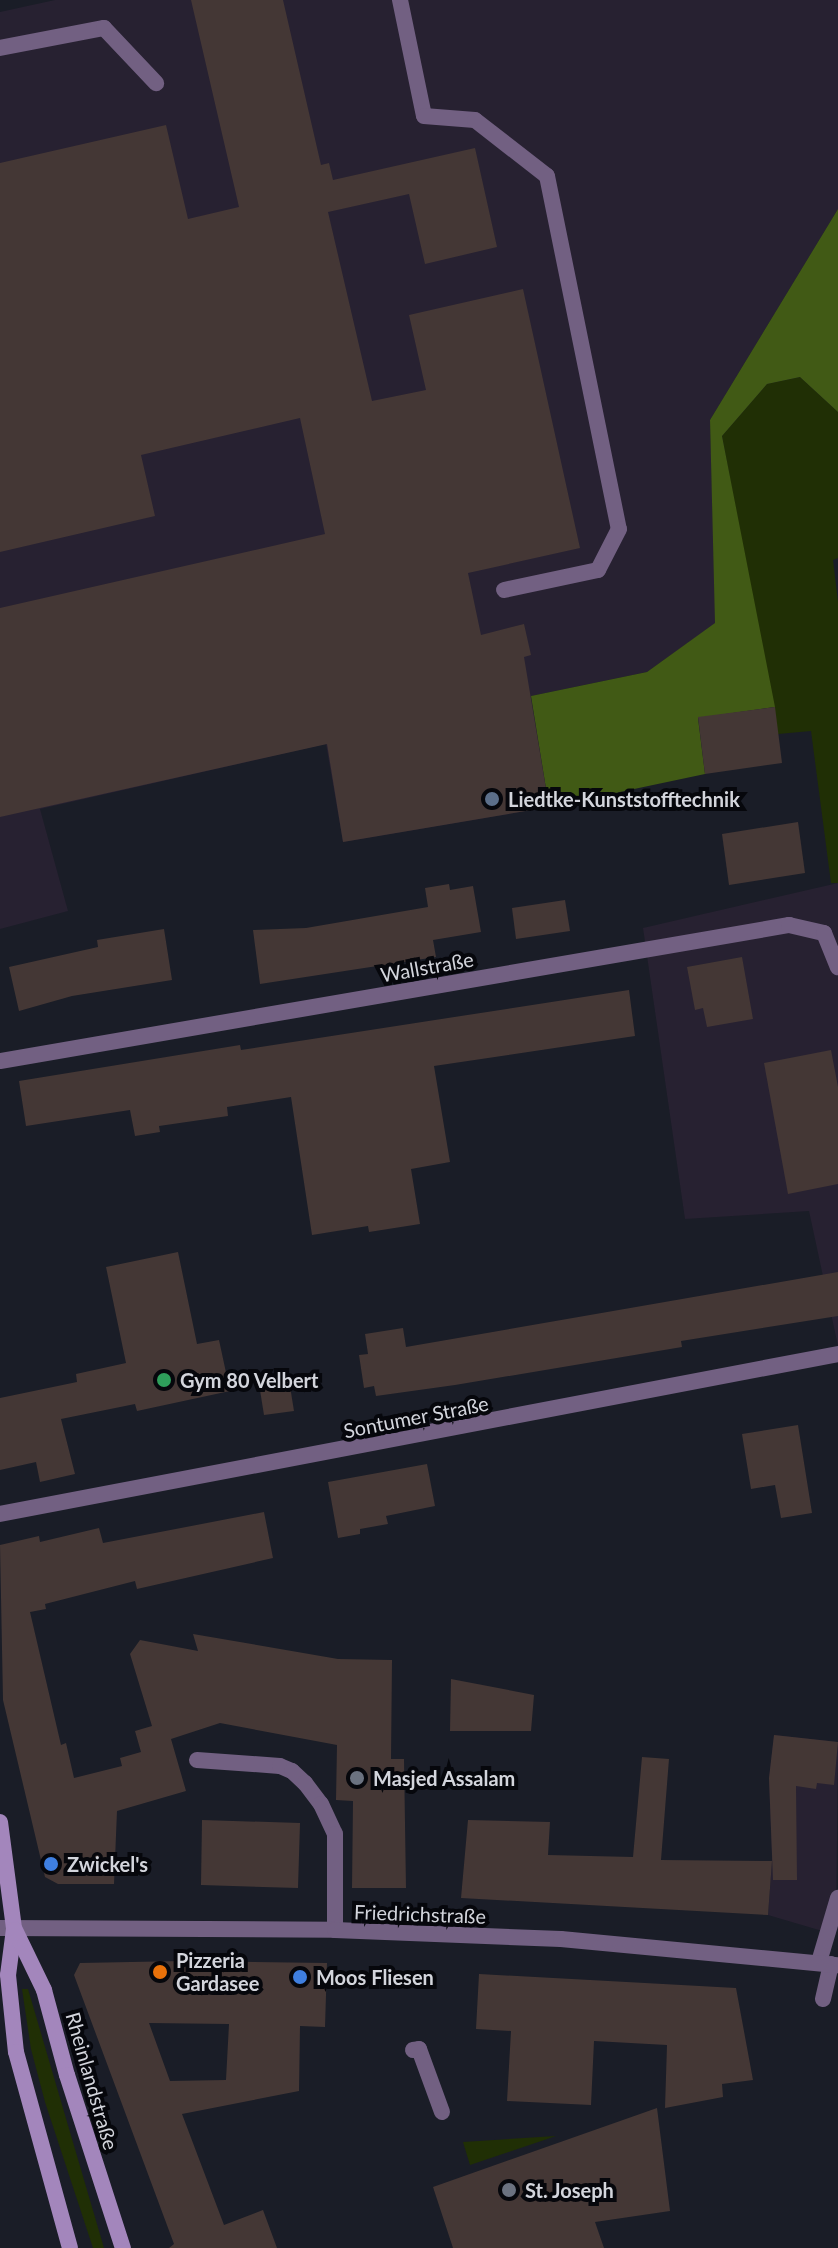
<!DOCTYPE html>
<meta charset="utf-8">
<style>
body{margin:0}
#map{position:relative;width:838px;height:2248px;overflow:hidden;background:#1a1d27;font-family:Lato,sans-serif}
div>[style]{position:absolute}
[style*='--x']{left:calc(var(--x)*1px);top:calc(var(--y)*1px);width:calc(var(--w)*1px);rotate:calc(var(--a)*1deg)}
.industrial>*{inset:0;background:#272131}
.green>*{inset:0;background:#202f05}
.forest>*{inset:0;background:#415a15}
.building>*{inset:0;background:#443735}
.lane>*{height:16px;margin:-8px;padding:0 8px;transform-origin:8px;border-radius:8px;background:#726082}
.street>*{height:16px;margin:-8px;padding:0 8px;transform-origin:8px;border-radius:8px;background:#726082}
.secondary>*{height:16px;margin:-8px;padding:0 8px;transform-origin:8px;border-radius:8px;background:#a386bc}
.dots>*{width:22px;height:22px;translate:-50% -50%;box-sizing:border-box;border:4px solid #06070c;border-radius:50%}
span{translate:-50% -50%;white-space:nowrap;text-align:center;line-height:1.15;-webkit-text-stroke:8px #06070c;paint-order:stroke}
.poi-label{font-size:20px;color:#d3d5dc;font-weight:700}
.left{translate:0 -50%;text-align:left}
.street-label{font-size:20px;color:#d3d5dc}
</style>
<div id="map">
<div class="industrial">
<div style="clip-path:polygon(55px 0,838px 0,838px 209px,710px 420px,716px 623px,647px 672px,531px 696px,549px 807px,343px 842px,326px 744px,40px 809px,68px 911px,0 929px,0 12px)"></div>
<div style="clip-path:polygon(838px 883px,838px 1346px,809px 1211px,685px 1219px,643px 928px)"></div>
<div style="clip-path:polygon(774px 1735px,838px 1742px,836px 1935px,768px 1915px,772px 1859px,769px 1779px)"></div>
</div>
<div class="green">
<div style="clip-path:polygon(800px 377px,838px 412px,838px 558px,833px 560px,838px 602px,838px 883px,831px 883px,811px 731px,778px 734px,722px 436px,767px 384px)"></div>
<div style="clip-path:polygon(22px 1989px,28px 1989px,104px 2248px,93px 2248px,45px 2102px,31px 2049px)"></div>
<div style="clip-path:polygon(556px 2136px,470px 2165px,463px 2142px)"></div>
</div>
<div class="forest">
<div style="clip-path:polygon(838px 209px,838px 412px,800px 377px,767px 384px,722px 436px,775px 707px,698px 718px,705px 774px,549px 807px,531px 696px,647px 672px,715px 623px,710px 420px)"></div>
</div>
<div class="building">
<div style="clip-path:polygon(191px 0,283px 0,321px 165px,329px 163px,333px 180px,475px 148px,497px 247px,425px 264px,409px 194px,328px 212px,372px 401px,426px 390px,409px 315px,523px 289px,580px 548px,468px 573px,481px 635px,524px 624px,531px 655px,524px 657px,549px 807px,343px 842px,327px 744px,0 817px,0 608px,325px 534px,300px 418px,141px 455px,155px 516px,0 552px,0 163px,166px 125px,188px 219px,239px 207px)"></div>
<div style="clip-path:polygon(775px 707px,782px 763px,705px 774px,698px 717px)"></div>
<div style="clip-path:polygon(798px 822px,805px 873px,729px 885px,722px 834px)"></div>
<div style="clip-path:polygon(449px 884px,450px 890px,473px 886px,481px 932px,433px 940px,436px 957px,260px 984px,253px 930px,306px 928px,428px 907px,425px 888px)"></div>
<div style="clip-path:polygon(565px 900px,570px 931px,516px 939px,512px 908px)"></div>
<div style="clip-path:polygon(164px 929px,172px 980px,72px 996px,19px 1011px,9px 967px,98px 947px,97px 940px)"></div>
<div style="clip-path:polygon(742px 957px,753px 1019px,707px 1027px,703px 1008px,695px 1010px,687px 967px)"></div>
<div style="clip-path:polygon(629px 990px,635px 1036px,434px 1066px,450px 1162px,411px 1169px,420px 1224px,369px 1232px,368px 1226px,312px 1235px,291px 1097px,227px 1107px,228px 1116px,159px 1126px,160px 1132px,135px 1136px,130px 1110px,26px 1126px,19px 1081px,240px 1045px,241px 1050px)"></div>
<div style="clip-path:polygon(831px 1050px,838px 1087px,838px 1184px,788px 1194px,764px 1063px)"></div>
<div style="clip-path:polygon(178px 1252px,197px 1344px,219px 1340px,230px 1391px,137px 1411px,135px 1404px,61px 1419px,75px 1474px,40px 1482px,36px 1462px,0 1470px,0 1398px,77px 1382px,76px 1374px,126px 1363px,106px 1267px)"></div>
<div style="clip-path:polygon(838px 1272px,838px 1316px,681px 1341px,682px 1347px,455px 1385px,376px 1396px,374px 1386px,364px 1388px,359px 1355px,368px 1354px,365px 1334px,403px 1328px,406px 1347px)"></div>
<div style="clip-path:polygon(289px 1380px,294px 1411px,264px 1415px,259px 1384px)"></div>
<div style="clip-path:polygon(798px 1425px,812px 1513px,781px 1518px,775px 1485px,751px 1489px,742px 1434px)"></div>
<div style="clip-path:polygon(427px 1464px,435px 1506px,386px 1516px,388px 1524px,360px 1529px,360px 1534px,338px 1538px,328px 1482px)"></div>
<div style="clip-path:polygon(264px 1512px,273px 1558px,137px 1589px,135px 1581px,45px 1604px,46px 1609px,30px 1612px,61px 1745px,66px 1743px,74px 1778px,122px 1766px,120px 1758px,141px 1752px,135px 1731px,152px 1726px,130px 1654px,140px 1640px,198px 1651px,193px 1634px,338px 1659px,392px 1660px,391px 1759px,404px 1759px,406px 1888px,352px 1888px,353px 1801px,336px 1800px,337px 1745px,220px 1723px,171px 1739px,186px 1791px,117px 1811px,114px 1884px,58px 1884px,45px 1877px,3px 1700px,0 1545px,39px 1536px,40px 1542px,99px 1528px,103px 1543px)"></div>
<div style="clip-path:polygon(451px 1679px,534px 1695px,531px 1731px,450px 1731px)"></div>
<div style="clip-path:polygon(774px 1735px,838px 1742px,834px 1785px,817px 1783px,816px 1789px,796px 1786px,797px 1880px,773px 1880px,769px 1778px)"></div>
<div style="clip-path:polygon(642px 1757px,669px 1759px,661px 1860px,772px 1861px,768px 1915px,461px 1898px,468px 1820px,550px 1822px,548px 1855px,633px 1857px)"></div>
<div style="clip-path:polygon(202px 1820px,300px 1823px,298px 1888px,201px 1885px)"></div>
<div style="clip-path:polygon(evenodd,182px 1961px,327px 1963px,325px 2027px,300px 2026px,299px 2091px,182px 2114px,224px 2225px,263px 2210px,277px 2248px,169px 2248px,174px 2244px,74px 1975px,80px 1963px,182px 1961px,149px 2023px,229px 2024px,226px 2080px,170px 2081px,149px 2023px)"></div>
<div style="clip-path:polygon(479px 1974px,736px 1988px,753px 2080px,722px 2084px,723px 2097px,665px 2108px,667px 2045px,594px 2041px,591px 2105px,507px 2101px,511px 2031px,476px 2029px)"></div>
<div style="clip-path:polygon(657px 2108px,670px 2211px,595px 2222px,604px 2248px,453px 2248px,433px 2187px)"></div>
</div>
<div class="lane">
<div style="--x:400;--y:0;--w:118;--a:78.3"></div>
<div style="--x:424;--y:116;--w:51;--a:4.5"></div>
<div style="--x:475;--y:120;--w:91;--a:37.9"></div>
<div style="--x:547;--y:176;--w:360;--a:78.5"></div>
<div style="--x:619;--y:529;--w:46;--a:117.1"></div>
<div style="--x:598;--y:570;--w:96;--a:168"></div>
<div style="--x:0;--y:48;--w:106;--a:-10.9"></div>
<div style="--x:104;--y:28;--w:76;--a:46.6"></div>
<div style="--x:197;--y:1760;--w:83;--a:4.1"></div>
<div style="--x:280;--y:1766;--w:13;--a:23"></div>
<div style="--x:292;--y:1771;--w:18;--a:43"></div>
<div style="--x:305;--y:1783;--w:26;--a:53"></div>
<div style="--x:321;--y:1804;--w:33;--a:65"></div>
<div style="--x:335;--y:1834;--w:96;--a:90"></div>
<div style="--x:819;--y:1962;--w:67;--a:-73.5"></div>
<div style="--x:823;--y:1999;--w:36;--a:-77"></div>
<div style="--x:413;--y:2050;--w:6;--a:-9"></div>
<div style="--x:419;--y:2049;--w:67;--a:69.9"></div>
</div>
<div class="street">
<div style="--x:0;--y:1061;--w:801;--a:-9.78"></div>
<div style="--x:789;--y:925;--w:36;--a:13"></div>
<div style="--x:824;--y:933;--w:37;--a:68"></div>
<div style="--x:0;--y:1514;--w:853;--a:-10.81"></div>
<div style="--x:0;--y:1928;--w:335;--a:0.3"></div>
<div style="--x:335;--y:1930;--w:226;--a:2.3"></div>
<div style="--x:561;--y:1939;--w:278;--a:5.4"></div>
</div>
<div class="secondary">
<div style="--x:0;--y:1822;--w:108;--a:82.5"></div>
<div style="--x:14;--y:1929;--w:46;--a:97.4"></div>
<div style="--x:8;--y:1975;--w:77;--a:84.1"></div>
<div style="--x:16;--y:2052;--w:203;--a:74.6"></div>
<div style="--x:15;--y:1930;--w:67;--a:64.2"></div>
<div style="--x:44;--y:1990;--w:88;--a:74.9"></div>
<div style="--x:67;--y:2075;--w:182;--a:72.1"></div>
</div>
<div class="dots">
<div style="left:492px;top:799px;background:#5c6f8a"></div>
<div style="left:164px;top:1380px;background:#2e9e5b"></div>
<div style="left:357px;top:1778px;background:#6b7280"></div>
<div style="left:51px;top:1864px;background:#3f7fe0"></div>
<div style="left:160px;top:1972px;background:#e8710a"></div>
<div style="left:300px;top:1977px;background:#3f7fe0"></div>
<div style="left:509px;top:2190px;background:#6b7280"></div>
</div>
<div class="poi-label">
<span class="left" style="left:508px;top:799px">Liedtke-Kunststofftechnik</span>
<span class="left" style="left:180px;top:1380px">Gym 80 Velbert</span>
<span class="left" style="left:373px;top:1778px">Masjed Assalam</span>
<span class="left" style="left:67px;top:1864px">Zwickel's</span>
<span class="left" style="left:176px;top:1972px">Pizzeria<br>Gardasee</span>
<span class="left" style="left:316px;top:1977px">Moos Fliesen</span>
<span class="left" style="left:525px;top:2190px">St. Joseph</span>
</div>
<div class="street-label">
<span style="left:427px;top:967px;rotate:-10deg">Wallstraße</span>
<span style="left:416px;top:1417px;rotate:-11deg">Sontumer Straße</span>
<span style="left:420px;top:1914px;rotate:2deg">Friedrichstraße</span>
<span style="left:92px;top:2081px;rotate:74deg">Rheinlandstraße</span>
</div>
</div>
